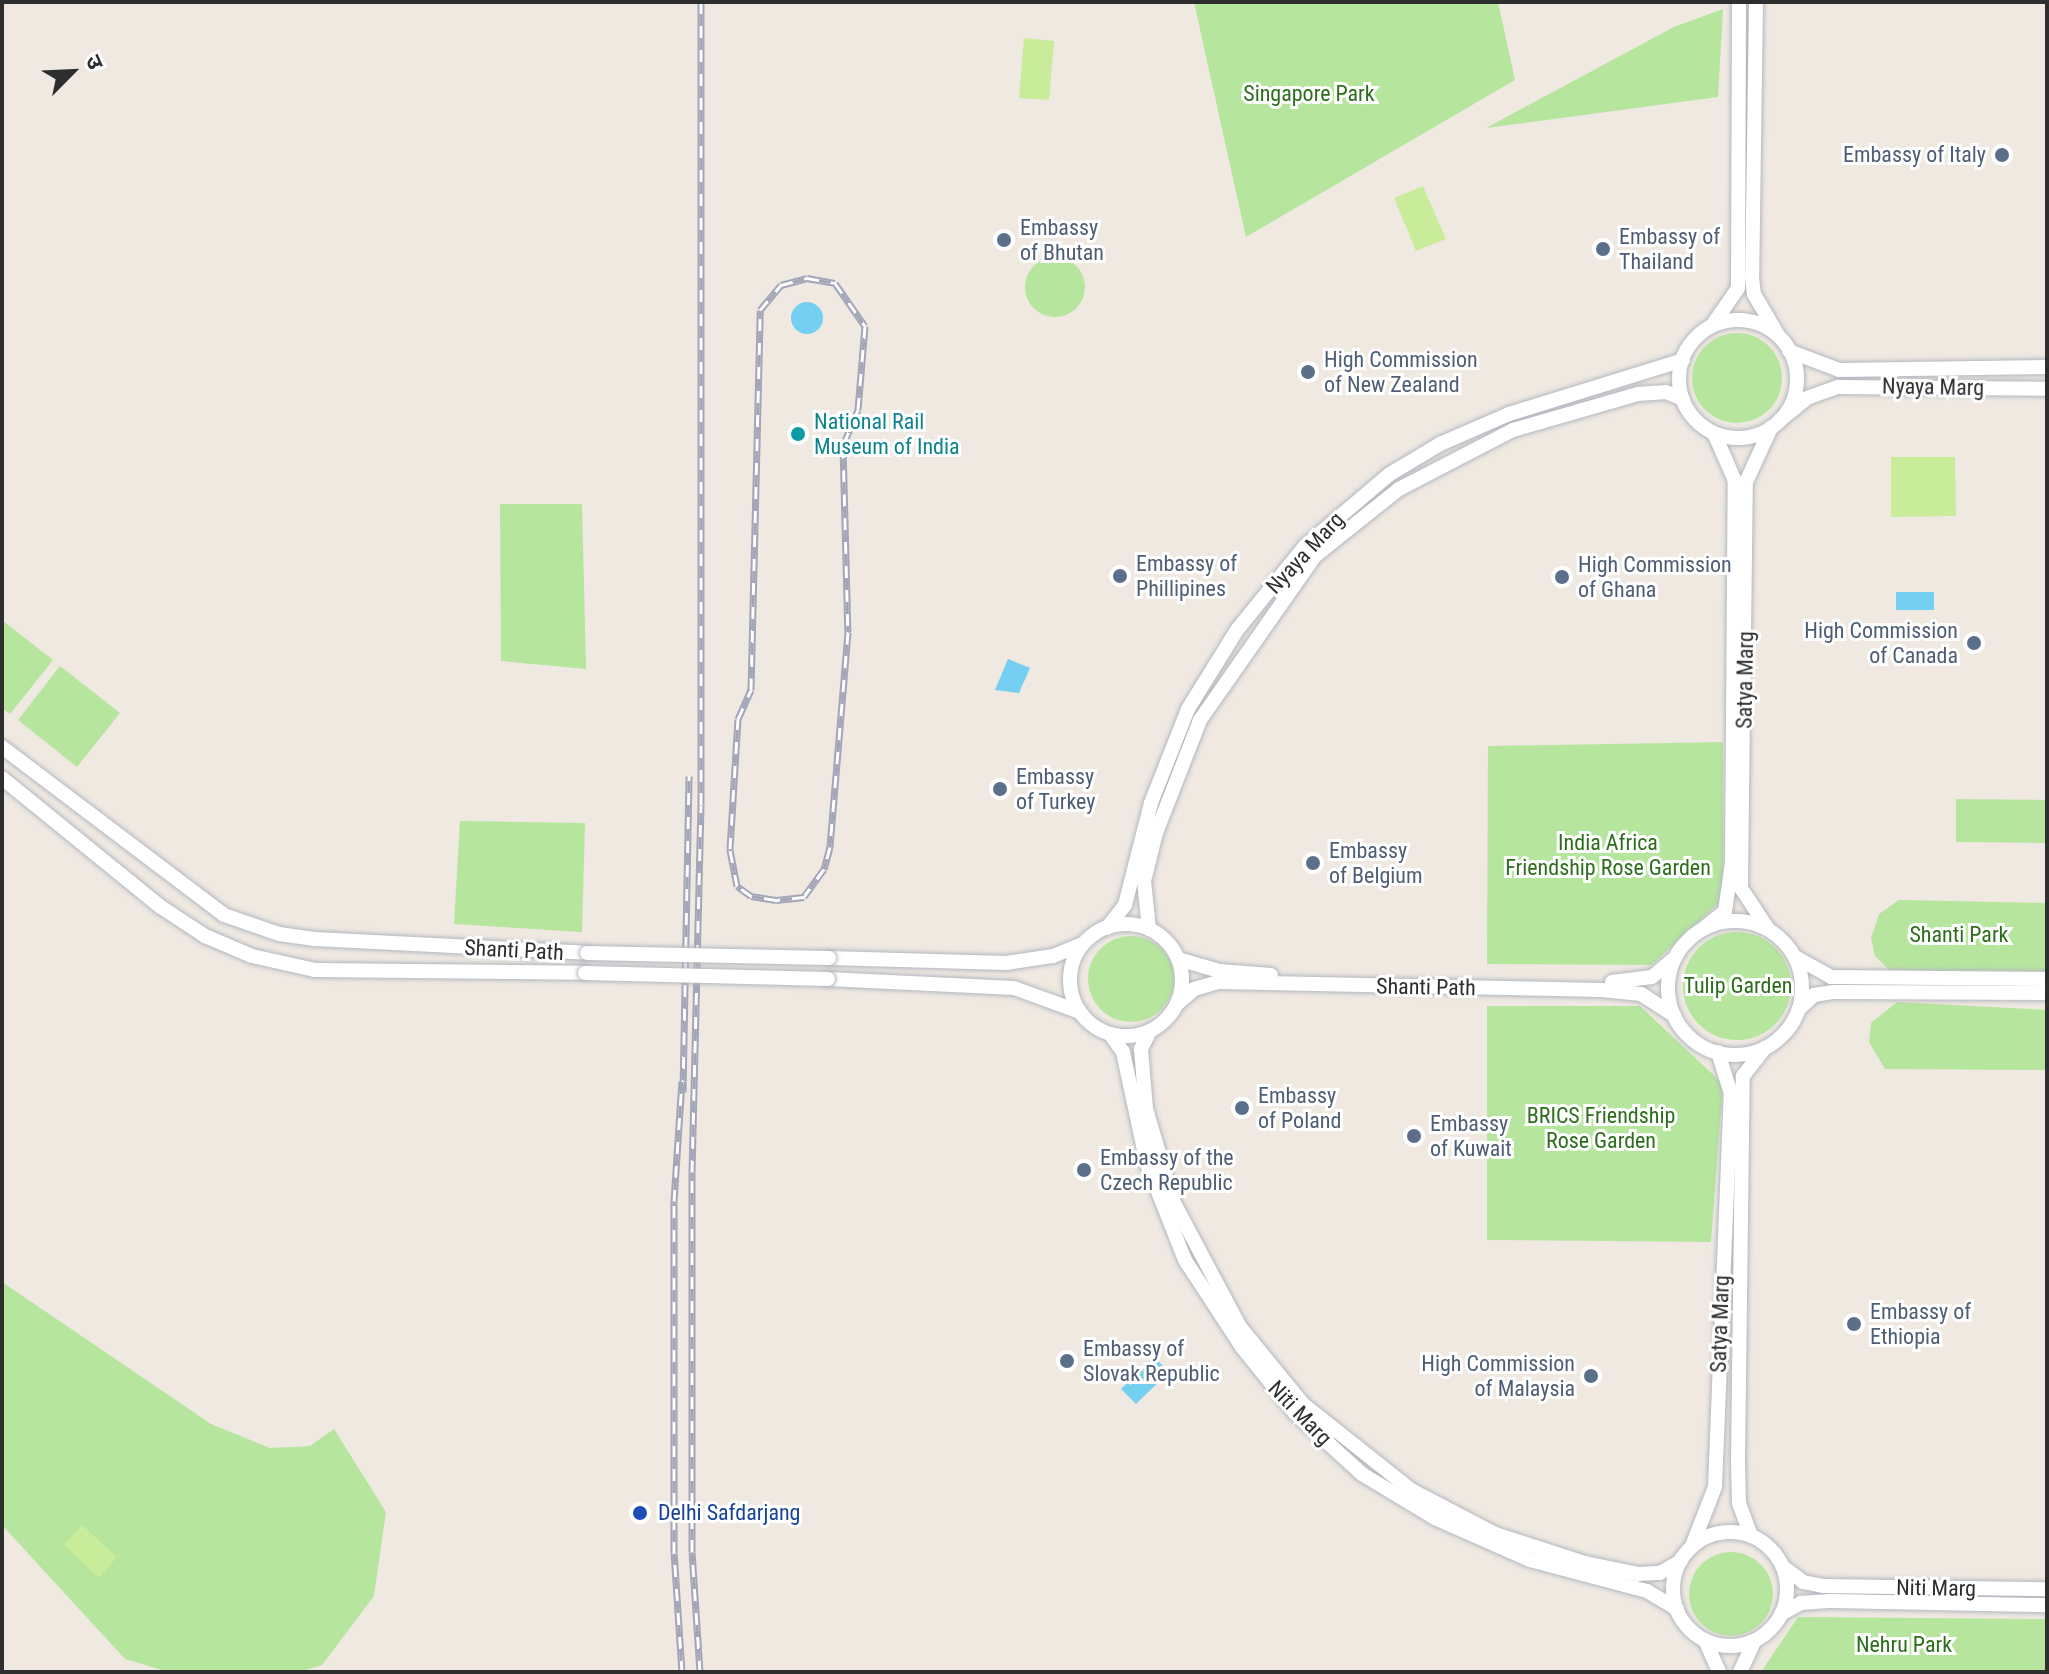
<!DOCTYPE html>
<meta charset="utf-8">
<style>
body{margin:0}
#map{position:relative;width:2049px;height:1674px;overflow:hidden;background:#efe9e1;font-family:"Roboto Condensed","Noto Sans Devanagari",sans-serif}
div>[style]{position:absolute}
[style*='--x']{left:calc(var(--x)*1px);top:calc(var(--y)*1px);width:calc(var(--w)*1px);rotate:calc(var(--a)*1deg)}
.green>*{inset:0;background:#b6e59e}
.round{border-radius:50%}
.pitch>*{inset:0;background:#c9ec9a}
.water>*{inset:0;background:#75cff0}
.roads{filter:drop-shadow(0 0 2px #b4b7c1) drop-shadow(0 0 2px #b4b7c1)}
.tertiary>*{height:14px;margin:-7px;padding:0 7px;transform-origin:7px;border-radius:7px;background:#fff}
.secondary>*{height:14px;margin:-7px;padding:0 7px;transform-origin:7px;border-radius:7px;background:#fff}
.secondary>.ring{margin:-7px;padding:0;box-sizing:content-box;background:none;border:14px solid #fff;border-radius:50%}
.rail>*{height:7px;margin-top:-3.5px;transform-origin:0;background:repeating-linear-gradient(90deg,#fff 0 12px,#a3a6b8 0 24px);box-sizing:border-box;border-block:2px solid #a3a6b8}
.bridges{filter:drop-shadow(0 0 2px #b4b7c1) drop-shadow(0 0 2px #b4b7c1)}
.secondary-bridge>*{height:14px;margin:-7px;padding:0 7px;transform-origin:7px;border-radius:7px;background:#fff}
.dots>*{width:22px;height:22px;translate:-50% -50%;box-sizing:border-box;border:4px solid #fff;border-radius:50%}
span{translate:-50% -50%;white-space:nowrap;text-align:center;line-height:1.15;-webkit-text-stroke:6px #fff;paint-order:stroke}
.park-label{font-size:22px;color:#2c6e1b}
.service-label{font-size:22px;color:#4e5e75}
.right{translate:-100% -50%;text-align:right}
.left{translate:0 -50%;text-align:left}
.street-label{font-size:22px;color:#2e2e2e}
.culture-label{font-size:22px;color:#0d838f}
.transit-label{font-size:22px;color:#164399}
.frame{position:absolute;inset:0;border:4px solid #2e2e2e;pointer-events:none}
.north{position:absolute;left:32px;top:32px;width:80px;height:80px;-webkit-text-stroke:6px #fff;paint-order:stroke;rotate:66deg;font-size:22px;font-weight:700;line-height:32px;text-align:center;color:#2e2e2e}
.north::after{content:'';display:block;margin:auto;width:28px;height:36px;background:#2e2e2e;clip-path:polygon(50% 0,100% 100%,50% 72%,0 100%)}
</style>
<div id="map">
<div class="green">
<div style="clip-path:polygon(1194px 2px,1498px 2px,1515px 80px,1246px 237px)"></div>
<div style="clip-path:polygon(1723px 9px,1718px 97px,1486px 128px,1674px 27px)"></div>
<div class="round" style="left:1025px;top:257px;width:60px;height:60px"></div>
<div class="round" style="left:1692px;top:333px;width:90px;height:90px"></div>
<div style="clip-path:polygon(500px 504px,582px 504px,586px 669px,501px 661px)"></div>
<div style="clip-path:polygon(2px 620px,53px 660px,10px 714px,2px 708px)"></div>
<div style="clip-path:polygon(60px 666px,120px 713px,77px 767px,18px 720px)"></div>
<div style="clip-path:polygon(1723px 742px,1723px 899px,1652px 965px,1487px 964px,1488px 746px)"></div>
<div style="clip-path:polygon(1956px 799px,2047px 800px,2047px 843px,1956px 842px)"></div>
<div style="clip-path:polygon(460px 821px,585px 823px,582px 932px,454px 924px)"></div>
<div style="clip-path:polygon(1899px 900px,2047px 903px,2047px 971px,1889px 970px,1875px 956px,1871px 938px,1879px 914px)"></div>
<div class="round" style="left:1683px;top:932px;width:108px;height:108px"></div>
<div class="round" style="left:1088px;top:936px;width:86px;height:86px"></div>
<div style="clip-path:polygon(1897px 1002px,2047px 1010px,2047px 1070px,1885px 1069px,1869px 1042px,1871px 1023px)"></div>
<div style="clip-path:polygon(1487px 1006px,1640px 1006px,1723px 1084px,1711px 1242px,1487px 1240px)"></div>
<div style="clip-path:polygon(2px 1282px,211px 1424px,270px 1448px,310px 1446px,334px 1429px,386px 1512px,374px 1596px,322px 1665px,299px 1672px,169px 1672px,125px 1659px,2px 1525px)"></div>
<div class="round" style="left:1689px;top:1552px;width:84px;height:84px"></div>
<div style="clip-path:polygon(1798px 1617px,2047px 1619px,2047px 1672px,1761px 1672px)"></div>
</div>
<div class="pitch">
<div style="clip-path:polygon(1024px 38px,1054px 41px,1049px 100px,1019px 98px)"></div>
<div style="clip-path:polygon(1423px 186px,1446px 239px,1416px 251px,1394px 198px)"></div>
<div style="clip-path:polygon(1891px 457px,1955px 457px,1956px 516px,1891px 517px)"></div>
<div style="clip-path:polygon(82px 1525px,117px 1557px,99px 1578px,64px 1545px)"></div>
</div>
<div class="water">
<div class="round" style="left:791px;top:302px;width:32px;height:32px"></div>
<div style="clip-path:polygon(1896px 592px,1934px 592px,1934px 610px,1896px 610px)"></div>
<div style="clip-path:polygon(1008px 659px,1030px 668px,1019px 693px,995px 690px)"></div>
<div style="clip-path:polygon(1154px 1357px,1169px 1372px,1136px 1404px,1121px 1389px)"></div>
</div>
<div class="roads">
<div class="tertiary">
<div style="--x:1789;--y:351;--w:53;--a:20.8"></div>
<div style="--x:1839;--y:370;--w:208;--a:-0.8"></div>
<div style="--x:1780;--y:420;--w:35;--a:-39"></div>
<div style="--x:1807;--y:398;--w:33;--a:-20"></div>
<div style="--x:1838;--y:387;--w:209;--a:0.5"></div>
<div style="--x:1107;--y:928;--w:29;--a:-52"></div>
<div style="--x:1125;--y:905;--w:105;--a:-75.7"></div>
<div style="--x:1151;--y:803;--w:101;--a:-68.5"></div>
<div style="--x:1188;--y:709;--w:93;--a:-58.2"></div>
<div style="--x:1237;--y:630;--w:108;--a:-51"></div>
<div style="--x:1305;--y:546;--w:111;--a:-40.3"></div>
<div style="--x:1390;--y:474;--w:58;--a:-31"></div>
<div style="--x:1440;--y:444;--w:75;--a:-23.5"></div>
<div style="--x:1509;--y:414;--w:182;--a:-17.2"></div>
<div style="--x:1149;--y:929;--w:48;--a:-95.9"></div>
<div style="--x:1144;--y:881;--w:49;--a:-76"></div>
<div style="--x:1156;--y:833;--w:121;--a:-68.7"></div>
<div style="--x:1200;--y:720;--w:200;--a:-55"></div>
<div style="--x:1315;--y:556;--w:107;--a:-38.6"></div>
<div style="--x:1399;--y:489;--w:128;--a:-27.4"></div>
<div style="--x:1513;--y:430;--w:130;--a:-16.1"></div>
<div style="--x:1638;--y:394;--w:28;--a:-4"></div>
<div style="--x:1666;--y:392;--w:18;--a:22"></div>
<div style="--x:1150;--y:1031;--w:20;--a:117"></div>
<div style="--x:1141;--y:1049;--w:60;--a:85.2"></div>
<div style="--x:1146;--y:1109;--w:96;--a:73.6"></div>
<div style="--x:1173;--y:1201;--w:143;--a:62"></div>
<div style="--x:1240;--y:1327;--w:99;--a:50.7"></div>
<div style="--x:1303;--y:1404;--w:138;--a:38.5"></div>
<div style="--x:1411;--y:1490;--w:95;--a:27.6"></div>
<div style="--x:1495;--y:1534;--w:95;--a:17.9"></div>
<div style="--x:1585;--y:1563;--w:54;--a:11.7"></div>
<div style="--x:1638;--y:1574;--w:22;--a:-3"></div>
<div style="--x:1660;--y:1573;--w:24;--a:-30"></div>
<div style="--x:1110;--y:1034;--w:22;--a:54"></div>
<div style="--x:1123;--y:1052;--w:115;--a:77.9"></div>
<div style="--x:1147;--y:1164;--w:103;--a:68.4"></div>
<div style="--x:1185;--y:1260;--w:104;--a:56.8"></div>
<div style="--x:1242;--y:1347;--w:85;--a:51.2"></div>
<div style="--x:1295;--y:1413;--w:91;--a:42.3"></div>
<div style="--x:1362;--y:1474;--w:85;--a:31.1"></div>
<div style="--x:1435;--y:1518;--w:104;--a:23.9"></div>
<div style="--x:1530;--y:1560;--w:121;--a:14.8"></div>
<div style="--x:1647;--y:1591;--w:35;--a:31"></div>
<div style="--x:1782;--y:1566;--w:26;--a:37"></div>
<div style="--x:1803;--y:1582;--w:20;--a:11"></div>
<div style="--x:1823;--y:1586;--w:224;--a:0.8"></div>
<div style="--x:1781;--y:1614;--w:23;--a:-29"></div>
<div style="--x:1801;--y:1603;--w:31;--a:-4"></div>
<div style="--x:1832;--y:1601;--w:215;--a:1.1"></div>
</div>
<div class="secondary">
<div style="--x:1756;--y:2;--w:276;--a:90.8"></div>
<div style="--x:1752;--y:278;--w:16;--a:83"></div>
<div style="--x:1754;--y:294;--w:48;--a:59.7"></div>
<div class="ring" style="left:1679px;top:320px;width:104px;height:104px"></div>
<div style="--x:1714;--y:323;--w:42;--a:-55.6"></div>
<div style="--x:1738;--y:288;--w:286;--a:-89.8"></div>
<div style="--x:2;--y:747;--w:278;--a:37.1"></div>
<div style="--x:224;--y:915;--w:58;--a:19.1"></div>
<div style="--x:279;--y:934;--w:36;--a:8"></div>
<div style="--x:315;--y:939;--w:272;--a:2.9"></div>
<div style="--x:2;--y:778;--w:205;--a:39.1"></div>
<div style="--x:161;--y:907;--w:53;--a:33.4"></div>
<div style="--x:205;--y:936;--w:51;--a:23.1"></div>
<div style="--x:252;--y:956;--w:65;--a:12.5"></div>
<div style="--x:315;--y:970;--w:270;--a:0.6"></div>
<div class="ring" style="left:1668px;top:921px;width:120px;height:120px"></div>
<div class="ring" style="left:1070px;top:924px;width:98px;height:98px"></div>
<div style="--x:1703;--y:929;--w:28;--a:-39"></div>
<div style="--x:1725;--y:911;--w:49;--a:-81.7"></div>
<div style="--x:1732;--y:863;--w:382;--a:-89.6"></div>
<div style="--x:1735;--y:481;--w:52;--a:-113.6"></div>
<div style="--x:1768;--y:929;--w:49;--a:-123.4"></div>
<div style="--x:1741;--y:888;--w:90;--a:-89.4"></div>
<div style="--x:1742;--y:798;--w:316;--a:-89.3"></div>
<div style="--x:1746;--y:482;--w:60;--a:-65.2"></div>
<div style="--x:829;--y:958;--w:177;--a:1.6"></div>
<div style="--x:1006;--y:963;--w:48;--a:-8.5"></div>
<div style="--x:1053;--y:956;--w:32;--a:-22"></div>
<div style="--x:1797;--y:958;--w:39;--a:29"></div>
<div style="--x:1831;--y:977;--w:216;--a:0.5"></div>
<div style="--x:1178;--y:959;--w:43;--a:16.3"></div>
<div style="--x:1219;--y:971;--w:52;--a:4.4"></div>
<div style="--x:828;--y:979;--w:186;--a:2.8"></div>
<div style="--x:1014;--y:988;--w:70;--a:20"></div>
<div style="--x:1612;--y:982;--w:40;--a:-7.1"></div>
<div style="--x:1652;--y:977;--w:31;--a:-40"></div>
<div style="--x:1177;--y:1004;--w:23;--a:-41"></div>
<div style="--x:1194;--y:989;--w:26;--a:-16"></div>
<div style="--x:1219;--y:982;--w:383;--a:1.2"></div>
<div style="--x:1602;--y:990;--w:39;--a:6"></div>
<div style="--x:1641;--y:994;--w:40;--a:32.9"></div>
<div style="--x:1799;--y:1009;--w:21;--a:-43"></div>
<div style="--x:1814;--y:995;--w:20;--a:-9"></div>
<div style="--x:1834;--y:992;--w:213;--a:0.3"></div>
<div class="ring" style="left:1673px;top:1532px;width:100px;height:100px"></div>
<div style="--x:1751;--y:1536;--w:35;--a:-110"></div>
<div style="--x:1739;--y:1503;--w:41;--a:-91.4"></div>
<div style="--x:1738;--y:1462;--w:386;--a:-89.3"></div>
<div style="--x:1743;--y:1076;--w:36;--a:-52"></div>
<div style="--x:1692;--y:1546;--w:63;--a:-68.7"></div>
<div style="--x:1715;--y:1487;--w:393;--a:-87.7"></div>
<div style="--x:1731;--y:1094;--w:44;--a:-107.2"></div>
<div style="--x:1705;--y:1640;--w:35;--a:66"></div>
<div style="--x:1740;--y:1672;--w:35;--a:-65"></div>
</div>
</div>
<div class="rail">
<div style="--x:807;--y:278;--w:28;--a:10"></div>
<div style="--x:835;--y:283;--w:52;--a:55.1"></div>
<div style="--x:865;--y:326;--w:84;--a:94.8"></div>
<div style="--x:858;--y:410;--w:39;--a:113"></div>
<div style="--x:843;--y:446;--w:186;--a:88.5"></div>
<div style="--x:848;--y:632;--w:216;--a:94.8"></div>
<div style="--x:830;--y:847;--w:23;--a:105"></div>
<div style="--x:824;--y:869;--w:34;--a:126"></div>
<div style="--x:804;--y:897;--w:28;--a:174"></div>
<div style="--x:776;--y:900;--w:25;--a:-171"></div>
<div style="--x:751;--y:896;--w:17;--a:-144"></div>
<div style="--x:737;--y:886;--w:38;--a:-101"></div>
<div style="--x:730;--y:849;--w:130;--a:-86.5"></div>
<div style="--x:738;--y:719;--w:32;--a:-66"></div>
<div style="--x:751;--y:690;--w:380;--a:-88.6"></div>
<div style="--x:760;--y:310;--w:33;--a:-50"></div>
<div style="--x:781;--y:285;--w:27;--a:-15"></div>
<div style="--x:683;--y:1092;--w:316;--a:-88.9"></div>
<div style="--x:682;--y:1672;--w:119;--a:-93.8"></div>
<div style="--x:674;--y:1553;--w:352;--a:-90"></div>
<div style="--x:674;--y:1201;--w:120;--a:-86.2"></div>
<div style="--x:700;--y:1672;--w:120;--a:-93.8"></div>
<div style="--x:692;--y:1552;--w:380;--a:-90"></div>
<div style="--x:692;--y:1172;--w:367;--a:-88.6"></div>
<div style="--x:701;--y:805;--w:803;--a:-90"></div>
</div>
<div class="bridges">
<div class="secondary-bridge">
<div style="--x:587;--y:953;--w:242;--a:1.2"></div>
<div style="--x:585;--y:973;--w:243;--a:1.4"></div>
</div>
</div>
<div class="dots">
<div style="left:2002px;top:155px;background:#5c6f8a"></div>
<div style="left:1004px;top:240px;background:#5c6f8a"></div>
<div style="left:1603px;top:249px;background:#5c6f8a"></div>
<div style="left:1308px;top:372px;background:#5c6f8a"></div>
<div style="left:798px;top:434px;background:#0f9aa8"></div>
<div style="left:1120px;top:576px;background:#5c6f8a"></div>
<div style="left:1562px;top:577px;background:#5c6f8a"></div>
<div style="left:1974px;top:643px;background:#5c6f8a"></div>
<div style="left:1000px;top:789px;background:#5c6f8a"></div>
<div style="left:1313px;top:863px;background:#5c6f8a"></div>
<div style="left:1242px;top:1108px;background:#5c6f8a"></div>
<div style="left:1414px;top:1136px;background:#5c6f8a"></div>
<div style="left:1084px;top:1170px;background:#5c6f8a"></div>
<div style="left:1854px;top:1324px;background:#5c6f8a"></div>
<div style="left:1067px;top:1361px;background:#5c6f8a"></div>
<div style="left:1591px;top:1376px;background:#5c6f8a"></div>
<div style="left:640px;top:1513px;background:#1a4fb4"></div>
</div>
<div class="park-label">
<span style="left:1309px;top:94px">Singapore Park</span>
<span style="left:1608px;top:855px">India Africa<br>Friendship Rose Garden</span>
<span style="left:1959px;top:935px">Shanti Park</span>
<span style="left:1738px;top:986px">Tulip Garden</span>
<span style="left:1601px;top:1128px">BRICS Friendship<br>Rose Garden</span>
<span style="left:1904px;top:1645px">Nehru Park</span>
</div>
<div class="service-label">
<span class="right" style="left:1986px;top:155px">Embassy of Italy</span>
<span class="left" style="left:1020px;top:240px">Embassy<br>of Bhutan</span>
<span class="left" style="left:1619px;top:249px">Embassy of<br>Thailand</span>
<span class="left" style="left:1324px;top:372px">High Commission<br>of New Zealand</span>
<span class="left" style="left:1136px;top:576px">Embassy of<br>Phillipines</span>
<span class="left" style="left:1578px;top:577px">High Commission<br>of Ghana</span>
<span class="right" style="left:1958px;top:643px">High Commission<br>of Canada</span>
<span class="left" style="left:1016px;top:789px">Embassy<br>of Turkey</span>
<span class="left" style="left:1329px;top:863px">Embassy<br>of Belgium</span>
<span class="left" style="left:1258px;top:1108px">Embassy<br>of Poland</span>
<span class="left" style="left:1430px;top:1136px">Embassy<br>of Kuwait</span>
<span class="left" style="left:1100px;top:1170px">Embassy of the<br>Czech Republic</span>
<span class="left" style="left:1870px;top:1324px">Embassy of<br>Ethiopia</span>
<span class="left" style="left:1083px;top:1361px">Embassy of<br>Slovak Republic</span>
<span class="right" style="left:1575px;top:1376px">High Commission<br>of Malaysia</span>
</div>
<div class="street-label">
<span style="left:1933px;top:387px;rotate:1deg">Nyaya Marg</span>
<span style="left:1305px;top:553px;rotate:-47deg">Nyaya Marg</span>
<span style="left:1745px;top:680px;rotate:-89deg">Satya Marg</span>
<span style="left:514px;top:950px;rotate:3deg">Shanti Path</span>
<span style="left:1426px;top:987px;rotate:1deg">Shanti Path</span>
<span style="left:1720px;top:1324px;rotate:-88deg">Satya Marg</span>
<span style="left:1300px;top:1413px;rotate:46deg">Niti Marg</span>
<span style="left:1936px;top:1588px;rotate:1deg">Niti Marg</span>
</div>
<div class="culture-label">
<span class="left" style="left:814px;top:434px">National Rail<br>Museum of India</span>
</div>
<div class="transit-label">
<span class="left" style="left:658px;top:1513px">Delhi Safdarjang</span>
</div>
<div class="frame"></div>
<div class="north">उ</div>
</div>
